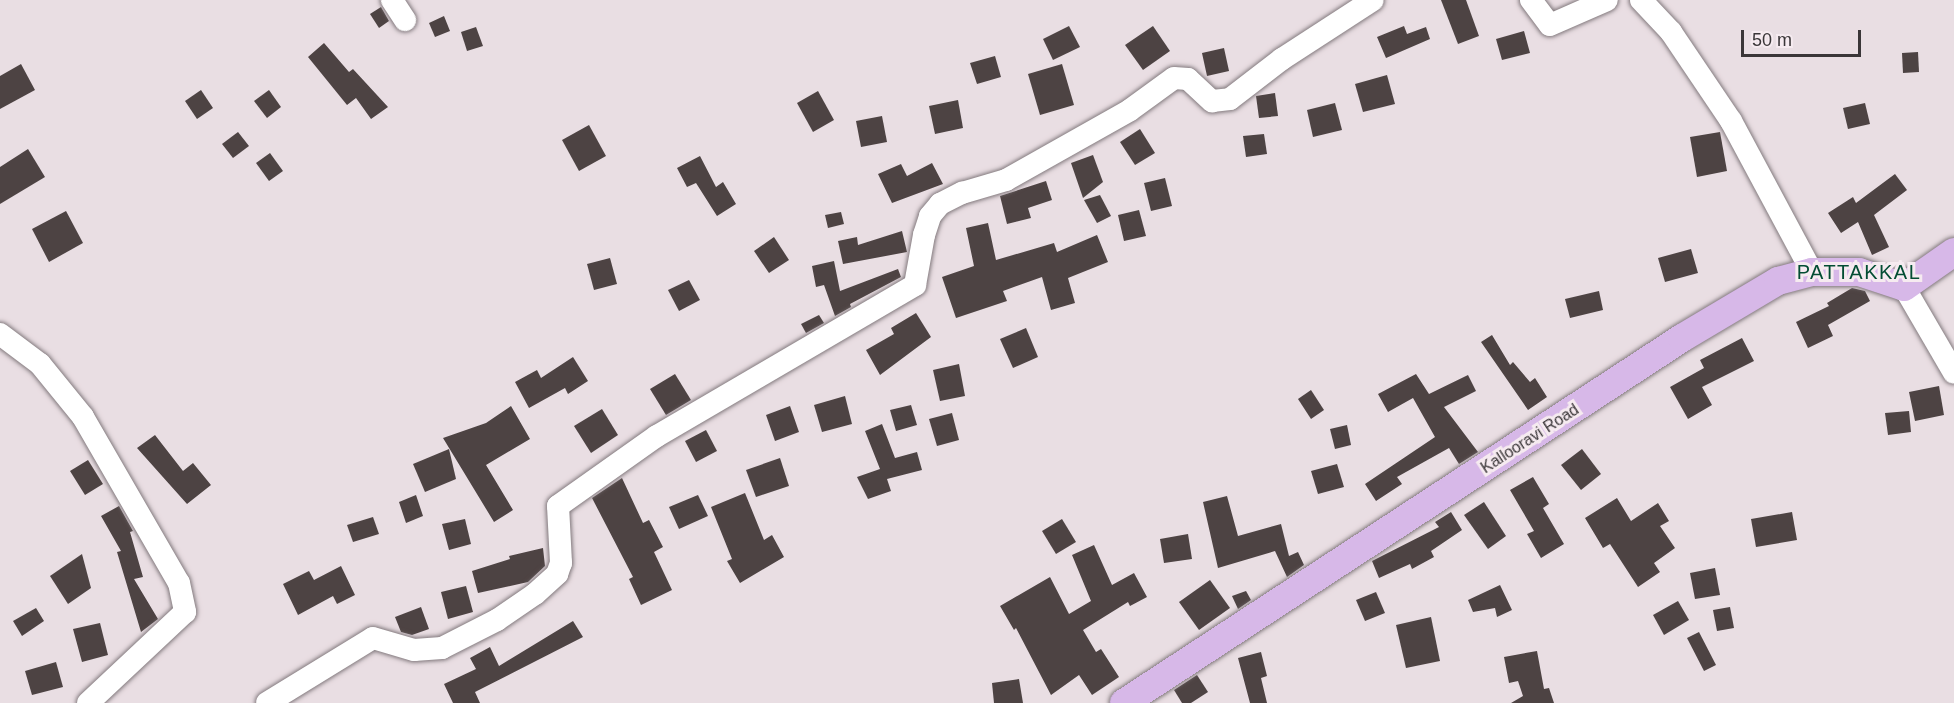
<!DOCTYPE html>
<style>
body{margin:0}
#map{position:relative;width:1954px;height:703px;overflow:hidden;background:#e9dee3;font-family:Helvetica,sans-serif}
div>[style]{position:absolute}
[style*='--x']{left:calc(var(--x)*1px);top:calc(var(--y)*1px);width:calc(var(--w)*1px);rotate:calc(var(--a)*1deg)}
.building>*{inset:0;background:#4d4343}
.roads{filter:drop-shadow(0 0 2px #837a7e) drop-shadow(0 0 2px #837a7e)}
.minor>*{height:22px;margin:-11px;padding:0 11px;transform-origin:11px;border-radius:11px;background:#fff}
.major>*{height:28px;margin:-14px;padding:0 14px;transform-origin:14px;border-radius:14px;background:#d7b8e8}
span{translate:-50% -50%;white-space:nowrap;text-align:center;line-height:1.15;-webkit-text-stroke:6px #f6ebf0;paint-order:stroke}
.street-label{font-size:16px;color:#3a3638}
.quarter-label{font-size:20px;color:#034d33;letter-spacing:1.5px}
.scale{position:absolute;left:1741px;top:30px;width:120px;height:27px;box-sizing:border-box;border:3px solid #3a3638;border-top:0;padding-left:8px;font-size:18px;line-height:21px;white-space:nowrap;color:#3a3638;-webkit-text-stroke:4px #f6ebf0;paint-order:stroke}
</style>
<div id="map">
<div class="building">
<div style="clip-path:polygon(1441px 0,1466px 0,1479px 36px,1458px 44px)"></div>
<div style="clip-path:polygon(381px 7px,389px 21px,379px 28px,370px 14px)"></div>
<div style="clip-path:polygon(444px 16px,450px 31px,435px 37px,429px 23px)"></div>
<div style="clip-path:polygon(1069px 26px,1080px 47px,1053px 60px,1043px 39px)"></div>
<div style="clip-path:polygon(1153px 26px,1170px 51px,1143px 70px,1125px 45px)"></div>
<div style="clip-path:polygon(1404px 26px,1407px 34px,1426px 27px,1430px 39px,1386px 58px,1377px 37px)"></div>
<div style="clip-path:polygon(476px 27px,483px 46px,467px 51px,461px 32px)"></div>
<div style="clip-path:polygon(1524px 31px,1530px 53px,1502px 60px,1496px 39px)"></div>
<div style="clip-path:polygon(324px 43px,349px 72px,353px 69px,388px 107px,371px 119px,356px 98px,347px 105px,308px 57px)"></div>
<div style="clip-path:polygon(1224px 48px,1229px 71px,1207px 76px,1202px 53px)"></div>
<div style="clip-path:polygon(1918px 52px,1919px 72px,1903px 73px,1902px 53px)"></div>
<div style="clip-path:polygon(995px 56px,1001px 77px,977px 84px,970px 63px)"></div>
<div style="clip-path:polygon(21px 64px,35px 90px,0 109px,0 76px)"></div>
<div style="clip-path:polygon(1062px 64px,1074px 105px,1040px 115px,1028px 74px)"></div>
<div style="clip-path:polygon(1387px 75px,1395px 104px,1363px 112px,1355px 84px)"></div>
<div style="clip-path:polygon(201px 90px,213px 108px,197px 119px,185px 101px)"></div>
<div style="clip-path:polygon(269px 90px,281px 107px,267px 118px,254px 101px)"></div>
<div style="clip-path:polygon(818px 91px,834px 120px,813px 132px,797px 103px)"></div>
<div style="clip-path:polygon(1275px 93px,1278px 116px,1259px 118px,1256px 96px)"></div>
<div style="clip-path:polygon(958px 100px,963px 128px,935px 134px,929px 106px)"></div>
<div style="clip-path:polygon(1335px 103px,1342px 130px,1313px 137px,1307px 110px)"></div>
<div style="clip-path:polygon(1865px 103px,1870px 124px,1848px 129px,1843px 108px)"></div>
<div style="clip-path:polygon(882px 116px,887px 142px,861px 147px,856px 121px)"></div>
<div style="clip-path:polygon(589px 125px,606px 156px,579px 171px,562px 140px)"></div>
<div style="clip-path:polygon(1140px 129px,1155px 153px,1135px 165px,1120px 142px)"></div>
<div style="clip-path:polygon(238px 132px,249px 146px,233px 158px,222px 144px)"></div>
<div style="clip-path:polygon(1720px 132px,1727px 171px,1697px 177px,1690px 137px)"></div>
<div style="clip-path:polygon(1264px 134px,1267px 154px,1246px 157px,1243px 136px)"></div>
<div style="clip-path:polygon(28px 149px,45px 177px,0 204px,0 167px)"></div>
<div style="clip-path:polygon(270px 153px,283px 171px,269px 181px,256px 163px)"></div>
<div style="clip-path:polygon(1093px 155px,1103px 182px,1083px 198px,1071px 163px)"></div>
<div style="clip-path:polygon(700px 156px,716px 187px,723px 182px,736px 204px,717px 216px,696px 183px,687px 187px,677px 168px)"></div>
<div style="clip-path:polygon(932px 163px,943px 184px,892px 203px,878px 174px,901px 164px,907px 176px)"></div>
<div style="clip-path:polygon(1895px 174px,1907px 190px,1874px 215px,1889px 247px,1872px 255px,1858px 222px,1841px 233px,1828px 213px,1853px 197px,1856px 203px)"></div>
<div style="clip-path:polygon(1165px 178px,1172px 206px,1151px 211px,1144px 183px)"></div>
<div style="clip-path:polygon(1046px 181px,1052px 200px,1028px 208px,1031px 218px,1007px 224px,1000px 196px)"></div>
<div style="clip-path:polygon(1100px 195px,1111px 216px,1097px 223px,1084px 200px)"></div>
<div style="clip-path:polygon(1139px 210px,1146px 236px,1124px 241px,1118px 215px)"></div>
<div style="clip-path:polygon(66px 211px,83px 243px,49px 262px,32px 229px)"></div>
<div style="clip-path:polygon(841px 212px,844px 224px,828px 228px,825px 215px)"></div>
<div style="clip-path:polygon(988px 223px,996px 260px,1054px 243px,1057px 252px,1097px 235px,1108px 262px,1068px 278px,1075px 303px,1051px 310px,1042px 277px,1003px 291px,1007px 301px,956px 318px,942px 277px,974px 266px,966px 228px)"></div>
<div style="clip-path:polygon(902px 231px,907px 252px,843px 264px,838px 241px,857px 237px,858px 245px)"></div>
<div style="clip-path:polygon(774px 237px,789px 260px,769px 273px,754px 251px)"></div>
<div style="clip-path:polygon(1691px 249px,1698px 273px,1665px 282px,1658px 258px)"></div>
<div style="clip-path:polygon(610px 258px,617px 284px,594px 290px,587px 264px)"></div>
<div style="clip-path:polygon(834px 261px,840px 291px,898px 269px,901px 277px,850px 304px,851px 307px,835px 316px,824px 285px,816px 287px,812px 266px)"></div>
<div style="clip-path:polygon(689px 280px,700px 300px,679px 311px,668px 290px)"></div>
<div style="clip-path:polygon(1852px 288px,1865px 291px,1870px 301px,1828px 325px,1833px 336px,1808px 348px,1796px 322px,1829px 306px,1827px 303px)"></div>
<div style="clip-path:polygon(1599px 291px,1603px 310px,1570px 318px,1565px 299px)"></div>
<div style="clip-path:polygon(916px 313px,931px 337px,880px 375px,866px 350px,894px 334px,891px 328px)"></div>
<div style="clip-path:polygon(819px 315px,824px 323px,806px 333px,801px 324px)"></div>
<div style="clip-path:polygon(1026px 328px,1038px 357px,1013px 368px,1000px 339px)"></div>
<div style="clip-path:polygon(1492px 335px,1510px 365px,1513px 362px,1530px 382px,1535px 378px,1547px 397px,1528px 410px,1481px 342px)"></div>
<div style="clip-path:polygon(1742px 338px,1754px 361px,1702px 387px,1712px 405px,1688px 419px,1670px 387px,1704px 368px,1700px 360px)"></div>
<div style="clip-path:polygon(573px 357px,588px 381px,568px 394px,565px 388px,529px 408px,515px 382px,537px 370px,541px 378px)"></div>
<div style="clip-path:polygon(959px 364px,965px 396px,940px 401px,933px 370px)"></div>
<div style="clip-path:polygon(675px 374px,691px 400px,666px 415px,650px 389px)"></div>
<div style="clip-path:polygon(1416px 374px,1429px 394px,1468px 375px,1476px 391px,1444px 407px,1478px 452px,1459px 464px,1449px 448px,1397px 477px,1402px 484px,1376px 501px,1365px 484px,1435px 437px,1413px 398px,1388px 412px,1378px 394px)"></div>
<div style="clip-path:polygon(1939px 386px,1944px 415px,1915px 421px,1909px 392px)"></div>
<div style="clip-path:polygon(1311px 390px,1324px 410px,1311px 419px,1298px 399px)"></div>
<div style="clip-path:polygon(845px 396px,852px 424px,822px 432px,814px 405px)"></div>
<div style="clip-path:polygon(911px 405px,917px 425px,896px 431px,890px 410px)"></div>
<div style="clip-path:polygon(511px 406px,530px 439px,486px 465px,513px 510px,494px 522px,443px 438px,486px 423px)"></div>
<div style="clip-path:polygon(790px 406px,799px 432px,775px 441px,766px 415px)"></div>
<div style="clip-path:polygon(602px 409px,618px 435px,591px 453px,574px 426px)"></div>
<div style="clip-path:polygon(1909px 411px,1911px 432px,1888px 435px,1885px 413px)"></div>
<div style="clip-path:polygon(952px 413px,959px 440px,937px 446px,929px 419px)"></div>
<div style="clip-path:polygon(882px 424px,895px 458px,917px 452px,922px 470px,887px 479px,891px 491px,868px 499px,857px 477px,880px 469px,865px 431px)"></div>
<div style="clip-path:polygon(1347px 425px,1351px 445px,1335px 449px,1330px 429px)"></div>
<div style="clip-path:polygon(706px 430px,717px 451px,696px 462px,685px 441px)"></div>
<div style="clip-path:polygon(155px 435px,183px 471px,193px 463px,211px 485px,187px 504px,137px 448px)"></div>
<div style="clip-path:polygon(449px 449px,456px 479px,425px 492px,413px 464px)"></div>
<div style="clip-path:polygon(1582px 449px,1601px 474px,1581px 490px,1561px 465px)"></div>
<div style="clip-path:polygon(780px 458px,789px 486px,756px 497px,746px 470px)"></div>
<div style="clip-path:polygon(88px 460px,103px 484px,85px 495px,70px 471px)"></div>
<div style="clip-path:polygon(1337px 464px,1344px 487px,1318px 494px,1311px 471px)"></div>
<div style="clip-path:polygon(1533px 477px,1549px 504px,1543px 508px,1564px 544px,1541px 558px,1527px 534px,1534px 531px,1510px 490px)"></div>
<div style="clip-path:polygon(622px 478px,643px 523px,649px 520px,663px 547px,654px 552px,672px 590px,641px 605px,629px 579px,633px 577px,592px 498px)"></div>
<div style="clip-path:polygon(745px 493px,764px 540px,772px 535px,784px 557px,740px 583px,727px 561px,732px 559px,711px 507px)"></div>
<div style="clip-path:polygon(416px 495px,423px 516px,406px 523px,399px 502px)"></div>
<div style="clip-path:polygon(698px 495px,708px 516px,679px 529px,669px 507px)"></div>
<div style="clip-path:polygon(1227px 496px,1238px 536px,1281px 524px,1289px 556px,1298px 552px,1304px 565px,1287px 577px,1275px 551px,1218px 568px,1203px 502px)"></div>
<div style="clip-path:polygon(1617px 498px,1631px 521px,1658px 503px,1669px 521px,1660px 526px,1675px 548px,1654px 563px,1660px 572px,1638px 587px,1610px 544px,1603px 548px,1585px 518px)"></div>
<div style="clip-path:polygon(1484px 502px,1506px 536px,1488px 549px,1464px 515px)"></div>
<div style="clip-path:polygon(119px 506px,133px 531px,130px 532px,143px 577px,134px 579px,158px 619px,141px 632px,117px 552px,121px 551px,101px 516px)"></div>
<div style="clip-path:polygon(1451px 512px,1462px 530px,1431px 551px,1434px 557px,1412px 569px,1410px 564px,1379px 578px,1372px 561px,1439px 527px,1435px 522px)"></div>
<div style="clip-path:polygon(1792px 512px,1797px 540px,1756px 547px,1751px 519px)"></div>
<div style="clip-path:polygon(373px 517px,379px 534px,353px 542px,347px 525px)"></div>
<div style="clip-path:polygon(465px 519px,471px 544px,449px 550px,442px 524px)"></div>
<div style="clip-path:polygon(1062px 519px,1076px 542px,1056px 554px,1042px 531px)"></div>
<div style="clip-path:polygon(1188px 534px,1192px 559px,1164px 563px,1160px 539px)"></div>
<div style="clip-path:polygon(1094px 545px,1112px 585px,1134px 573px,1147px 597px,1130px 606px,1128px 602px,1083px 630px,1096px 652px,1101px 649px,1119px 677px,1092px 695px,1079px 675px,1051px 695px,1016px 628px,1014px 630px,1000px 606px,1050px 577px,1069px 614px,1091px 601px,1072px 555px)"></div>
<div style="clip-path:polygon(543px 548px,545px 566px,528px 582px,478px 593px,472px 571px,510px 559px,509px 556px)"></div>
<div style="clip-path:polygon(82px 554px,91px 588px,68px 604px,50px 576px)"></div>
<div style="clip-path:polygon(341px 566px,355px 595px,337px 604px,333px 596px,298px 615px,283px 584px,309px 571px,314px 580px)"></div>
<div style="clip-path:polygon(1715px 568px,1720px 595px,1695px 599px,1690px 573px)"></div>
<div style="clip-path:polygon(1210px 580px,1230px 608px,1199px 630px,1179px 602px)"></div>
<div style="clip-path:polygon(1500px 585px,1512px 610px,1497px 617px,1495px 608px,1473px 612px,1468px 600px)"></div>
<div style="clip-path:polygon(466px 586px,473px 612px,448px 619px,441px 592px)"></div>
<div style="clip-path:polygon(1246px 591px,1251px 600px,1238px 609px,1232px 596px)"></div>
<div style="clip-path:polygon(1376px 592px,1385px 613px,1365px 621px,1356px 600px)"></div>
<div style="clip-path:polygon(1678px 601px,1689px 620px,1664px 635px,1653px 615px)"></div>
<div style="clip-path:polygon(421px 607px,429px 629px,412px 635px,401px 632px,395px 617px)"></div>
<div style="clip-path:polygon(1730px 607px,1734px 628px,1717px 631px,1713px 610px)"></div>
<div style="clip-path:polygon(36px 608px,44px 621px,22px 636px,13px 621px)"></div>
<div style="clip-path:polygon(1431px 617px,1440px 661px,1406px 668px,1396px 625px)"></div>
<div style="clip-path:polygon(573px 621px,583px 637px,475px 692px,480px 703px,453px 703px,444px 684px,476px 669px,470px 658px,490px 647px,499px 666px)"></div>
<div style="clip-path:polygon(100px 623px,108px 655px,82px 662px,73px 629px)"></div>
<div style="clip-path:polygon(1699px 632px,1716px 665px,1704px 671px,1687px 638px)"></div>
<div style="clip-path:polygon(1537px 651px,1544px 689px,1549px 688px,1554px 703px,1511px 703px,1523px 696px,1518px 681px,1509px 683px,1504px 657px)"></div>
<div style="clip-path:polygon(1261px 652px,1267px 676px,1261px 678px,1267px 703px,1250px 703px,1238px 658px)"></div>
<div style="clip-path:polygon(56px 662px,63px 687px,32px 695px,25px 671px)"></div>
<div style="clip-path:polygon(1197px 675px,1208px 692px,1191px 703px,1182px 703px,1174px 690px)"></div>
<div style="clip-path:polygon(1019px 679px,1023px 703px,994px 703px,992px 683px)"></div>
</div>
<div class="roads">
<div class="minor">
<div style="--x:392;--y:0;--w:24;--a:57"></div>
<div style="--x:1531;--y:0;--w:31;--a:53"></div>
<div style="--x:1550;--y:25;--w:62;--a:-23.7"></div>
<div style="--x:1641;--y:0;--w:44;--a:46.8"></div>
<div style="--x:1671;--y:32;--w:107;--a:56"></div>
<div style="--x:1731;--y:121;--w:171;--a:61.8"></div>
<div style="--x:1904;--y:287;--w:99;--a:59.8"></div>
<div style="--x:0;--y:334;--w:50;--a:36.9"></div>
<div style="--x:40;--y:364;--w:68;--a:50.9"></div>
<div style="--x:83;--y:417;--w:192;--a:60"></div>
<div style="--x:179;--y:583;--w:30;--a:78"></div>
<div style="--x:185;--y:612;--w:133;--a:136.8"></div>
<div style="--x:267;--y:703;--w:124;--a:-31.5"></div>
<div style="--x:373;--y:638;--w:43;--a:16.3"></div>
<div style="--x:414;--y:650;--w:28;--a:-4"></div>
<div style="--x:442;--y:648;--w:62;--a:-27"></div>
<div style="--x:497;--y:620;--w:46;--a:-34.4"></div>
<div style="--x:535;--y:594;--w:30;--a:-42"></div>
<div style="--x:557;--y:574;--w:12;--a:-70"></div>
<div style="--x:561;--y:563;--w:57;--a:-93"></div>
<div style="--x:558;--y:506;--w:121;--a:-35.3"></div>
<div style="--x:657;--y:436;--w:299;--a:-30.3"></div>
<div style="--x:915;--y:285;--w:51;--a:-79.8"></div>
<div style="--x:924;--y:235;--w:20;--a:-72"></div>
<div style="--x:930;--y:216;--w:16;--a:-50"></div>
<div style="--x:940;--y:204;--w:25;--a:-27"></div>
<div style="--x:962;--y:193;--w:46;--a:-16.5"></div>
<div style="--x:1006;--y:180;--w:142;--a:-29.4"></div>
<div style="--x:1130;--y:110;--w:54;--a:-36"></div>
<div style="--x:1174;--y:78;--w:14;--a:4"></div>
<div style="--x:1188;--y:79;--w:33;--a:43"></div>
<div style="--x:1212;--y:101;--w:18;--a:-6"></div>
<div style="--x:1230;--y:99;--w:66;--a:-37.6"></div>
<div style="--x:1282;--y:59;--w:108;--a:-33"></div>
</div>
<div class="major">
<div style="--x:1124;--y:703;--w:667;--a:-33.19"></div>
<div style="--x:1682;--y:338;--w:112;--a:-30.7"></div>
<div style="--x:1778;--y:281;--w:35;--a:-15"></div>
<div style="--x:1812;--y:272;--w:47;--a:0"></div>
<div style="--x:1859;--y:272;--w:47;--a:18.4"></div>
<div style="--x:1904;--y:287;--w:61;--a:-35"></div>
</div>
</div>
<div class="street-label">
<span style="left:1530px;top:439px;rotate:-33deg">Kallooravi Road</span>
</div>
<div class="quarter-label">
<span style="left:1859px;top:272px">PATTAKKAL</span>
</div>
<div class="scale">50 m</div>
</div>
